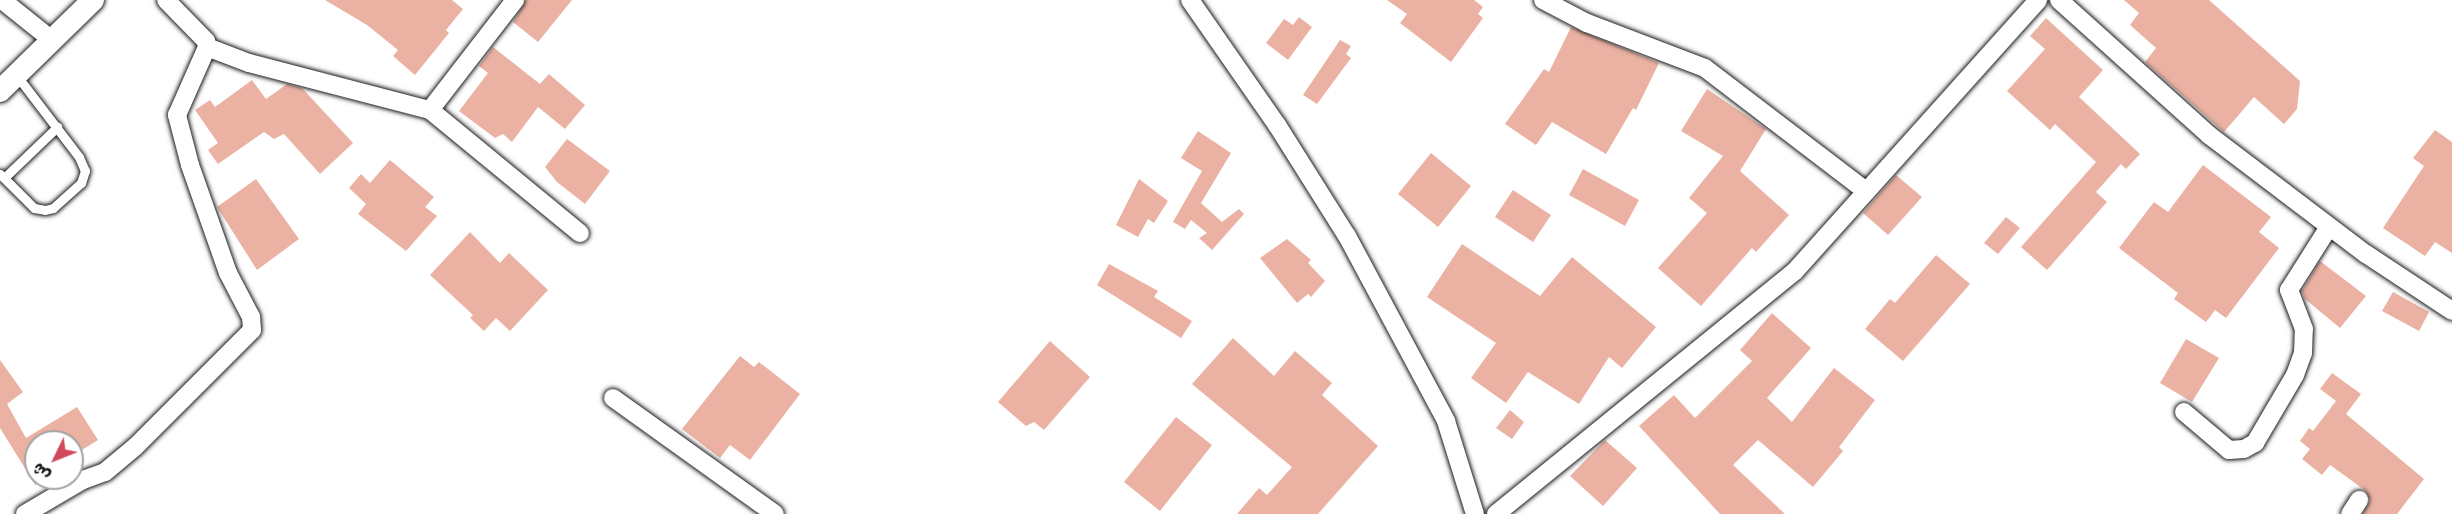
<!DOCTYPE html>
<meta charset="utf-8">
<style>
body{margin:0}
#map{position:relative;width:2452px;height:514px;overflow:hidden;background:#fff;font-family:"Indie Flower","Playpen Sans Arabic",sans-serif}
div>[style]{position:absolute}
[style*='--x']{left:calc(var(--x)*1px);top:calc(var(--y)*1px);width:calc(var(--w)*1px);rotate:calc(var(--a)*1deg)}
.building>*{inset:0;background:#ebb2a3}
.roads{filter:drop-shadow(0 0 2px #1c1c1c) drop-shadow(0 0 2px #1c1c1c)}
.service>*{height:9px;margin:-4.5px;padding:0 4.5px;transform-origin:4.5px;border-radius:4.5px;background:#fff}
.minor>*{height:18px;margin:-9px;padding:0 9px;transform-origin:9px;border-radius:9px;background:#fff}
.tertiary>*{height:22px;margin:-11px;padding:0 11px;transform-origin:11px;border-radius:11px;background:#fff}
span{translate:-50% -50%;white-space:nowrap;text-align:center;line-height:1.15;-webkit-text-stroke:6px #fff;paint-order:stroke}
.north{position:absolute;left:24px;top:430px;width:60px;height:60px;box-sizing:border-box;background:#fff;border:2px solid #a4a4a4;border-radius:50%;rotate:227deg;font-size:16px;font-weight:700;line-height:24px;text-align:center;color:#1c1c1c}
.north::after{content:'';display:block;margin:auto;width:21px;height:27px;background:#d1495b;clip-path:polygon(50% 0,100% 100%,50% 72%,0 100%)}
</style>
<div id="map">
<div class="building">
<div style="clip-path:polygon(325px 0,452px 0,463px 9px,446px 30px,449px 33px,415px 75px,393px 56px,398px 50px,367px 25px)"></div>
<div style="clip-path:polygon(526px 0,572px 0,538px 42px,513px 22px)"></div>
<div style="clip-path:polygon(1387px 0,1474px 0,1483px 7px,1478px 14px,1483px 18px,1451px 62px,1400px 23px,1407px 14px)"></div>
<div style="clip-path:polygon(2124px 0,2209px 0,2300px 81px,2297px 109px,2284px 124px,2254px 97px,2224px 132px,2145px 62px,2156px 48px,2130px 25px,2139px 13px)"></div>
<div style="clip-path:polygon(1299px 17px,1312px 27px,1288px 60px,1266px 43px,1284px 19px,1293px 25px)"></div>
<div style="clip-path:polygon(2046px 18px,2103px 70px,2079px 97px,2140px 154px,2126px 169px,2121px 164px,2096px 192px,2107px 202px,2047px 270px,2021px 247px,2096px 162px,2055px 124px,2050px 130px,2007px 91px,2045px 49px,2030px 36px)"></div>
<div style="clip-path:polygon(1571px 27px,1659px 63px,1636px 110px,1633px 108px,1606px 154px,1552px 122px,1536px 145px,1505px 124px,1544px 69px,1549px 72px)"></div>
<div style="clip-path:polygon(1340px 40px,1351px 46px,1346px 54px,1351px 58px,1317px 104px,1303px 95px)"></div>
<div style="clip-path:polygon(493px 47px,540px 84px,549px 74px,585px 105px,565px 129px,538px 107px,512px 142px,503px 134px,495px 138px,459px 111px,488px 73px,479px 66px)"></div>
<div style="clip-path:polygon(252px 80px,266px 99px,287px 84px,302px 88px,353px 143px,320px 174px,284px 134px,274px 139px,264px 132px,218px 164px,208px 150px,218px 143px,195px 110px,210px 100px,215px 107px)"></div>
<div style="clip-path:polygon(1707px 89px,1766px 129px,1740px 171px,1789px 215px,1756px 252px,1752px 248px,1701px 306px,1658px 268px,1707px 213px,1689px 198px,1723px 156px,1681px 131px)"></div>
<div style="clip-path:polygon(2435px 130px,2452px 142px,2452px 253px,2435px 242px,2425px 256px,2383px 228px,2424px 166px,2413px 158px)"></div>
<div style="clip-path:polygon(1198px 131px,1231px 153px,1201px 203px,1222px 222px,1239px 209px,1244px 214px,1212px 250px,1199px 238px,1207px 233px,1191px 220px,1185px 229px,1173px 222px,1202px 171px,1181px 158px)"></div>
<div style="clip-path:polygon(567px 139px,610px 171px,585px 204px,557px 182px,545px 167px)"></div>
<div style="clip-path:polygon(1431px 153px,1471px 186px,1438px 227px,1398px 194px)"></div>
<div style="clip-path:polygon(390px 160px,434px 197px,425px 207px,437px 216px,406px 251px,358px 214px,366px 204px,349px 188px,361px 174px,370px 183px)"></div>
<div style="clip-path:polygon(2203px 165px,2271px 217px,2259px 232px,2279px 248px,2226px 318px,2215px 310px,2206px 322px,2174px 299px,2178px 293px,2119px 248px,2154px 202px,2168px 212px)"></div>
<div style="clip-path:polygon(1583px 169px,1639px 200px,1625px 226px,1569px 195px)"></div>
<div style="clip-path:polygon(1896px 175px,1922px 197px,1888px 235px,1863px 213px)"></div>
<div style="clip-path:polygon(256px 179px,299px 239px,257px 270px,217px 207px)"></div>
<div style="clip-path:polygon(1139px 179px,1168px 201px,1154px 223px,1148px 219px,1138px 237px,1116px 225px)"></div>
<div style="clip-path:polygon(1513px 190px,1551px 215px,1533px 242px,1495px 217px)"></div>
<div style="clip-path:polygon(2006px 217px,2020px 228px,1998px 254px,1984px 243px)"></div>
<div style="clip-path:polygon(470px 232px,500px 263px,509px 253px,548px 290px,510px 331px,496px 318px,484px 331px,470px 318px,473px 315px,430px 275px)"></div>
<div style="clip-path:polygon(1287px 239px,1311px 260px,1308px 263px,1325px 281px,1311px 297px,1308px 294px,1297px 303px,1260px 258px)"></div>
<div style="clip-path:polygon(1462px 244px,1540px 296px,1572px 257px,1656px 327px,1622px 368px,1609px 357px,1579px 404px,1528px 372px,1506px 403px,1471px 378px,1496px 343px,1427px 297px)"></div>
<div style="clip-path:polygon(1936px 255px,1970px 284px,1903px 361px,1865px 329px,1890px 299px,1895px 303px)"></div>
<div style="clip-path:polygon(2320px 261px,2366px 296px,2340px 328px,2305px 299px,2302px 291px)"></div>
<div style="clip-path:polygon(1109px 264px,1158px 291px,1154px 297px,1192px 321px,1181px 338px,1097px 285px)"></div>
<div style="clip-path:polygon(2393px 292px,2429px 312px,2419px 331px,2382px 311px)"></div>
<div style="clip-path:polygon(1772px 313px,1811px 348px,1767px 398px,1792px 422px,1834px 368px,1875px 400px,1839px 447px,1843px 451px,1813px 487px,1758px 440px,1733px 465px,1785px 514px,1720px 514px,1639px 426px,1674px 395px,1695px 418px,1752px 361px,1740px 350px)"></div>
<div style="clip-path:polygon(1233px 338px,1274px 376px,1295px 351px,1332px 383px,1322px 395px,1378px 446px,1318px 514px,1237px 514px,1259px 488px,1267px 495px,1292px 467px,1192px 384px)"></div>
<div style="clip-path:polygon(2186px 339px,2219px 358px,2192px 402px,2160px 383px)"></div>
<div style="clip-path:polygon(1050px 341px,1090px 377px,1044px 430px,1034px 422px,1026px 426px,998px 402px)"></div>
<div style="clip-path:polygon(740px 356px,754px 367px,759px 362px,800px 394px,750px 460px,730px 445px,720px 458px,682px 429px)"></div>
<div style="clip-path:polygon(0 360px,23px 392px,7px 404px,26px 438px,77px 407px,98px 440px,72px 456px,72px 442px,36px 442px,36px 486px,0 428px)"></div>
<div style="clip-path:polygon(2332px 373px,2361px 394px,2346px 414px,2424px 479px,2397px 514px,2363px 514px,2370px 501px,2366px 491px,2330px 465px,2322px 475px,2302px 459px,2310px 449px,2300px 441px,2309px 428px,2313px 431px,2336px 401px,2320px 389px)"></div>
<div style="clip-path:polygon(1510px 410px,1524px 422px,1512px 439px,1496px 428px)"></div>
<div style="clip-path:polygon(1176px 417px,1212px 445px,1160px 511px,1124px 482px)"></div>
<div style="clip-path:polygon(1605px 440px,1637px 468px,1603px 506px,1570px 476px)"></div>
</div>
<div class="roads">
<div class="service">
<div style="--x:0;--y:174;--w:48;--a:45"></div>
<div style="--x:34;--y:208;--w:11;--a:10"></div>
<div style="--x:45;--y:210;--w:8;--a:-14"></div>
<div style="--x:53;--y:208;--w:38;--a:-42"></div>
<div style="--x:81;--y:183;--w:13;--a:-72"></div>
<div style="--x:85;--y:171;--w:15;--a:-113"></div>
<div style="--x:79;--y:157;--w:102;--a:-127.4"></div>
<div style="--x:4;--y:178;--w:74;--a:-43.9"></div>
</div>
<div class="minor">
<div style="--x:2;--y:0;--w:64;--a:38.7"></div>
<div style="--x:1190;--y:0;--w:152;--a:55.2"></div>
<div style="--x:1277;--y:125;--w:131;--a:57.8"></div>
<div style="--x:1347;--y:236;--w:210;--a:61.8"></div>
<div style="--x:1446;--y:421;--w:97;--a:72.7"></div>
<div style="--x:1543;--y:0;--w:50;--a:27.6"></div>
<div style="--x:1587;--y:23;--w:126;--a:20.9"></div>
<div style="--x:1705;--y:68;--w:203;--a:37.4"></div>
<div style="--x:2059;--y:0;--w:202;--a:42"></div>
<div style="--x:2209;--y:135;--w:197;--a:37.2"></div>
<div style="--x:2366;--y:254;--w:103;--a:33.5"></div>
<div style="--x:207;--y:47;--w:45;--a:20.9"></div>
<div style="--x:249;--y:63;--w:187;--a:14.6"></div>
<div style="--x:430;--y:110;--w:139;--a:-52.3"></div>
<div style="--x:430;--y:110;--w:194;--a:39.4"></div>
<div style="--x:613;--y:398;--w:199;--a:35.6"></div>
<div style="--x:2184;--y:412;--w:59;--a:40.2"></div>
<div style="--x:2229;--y:450;--w:15;--a:-4"></div>
<div style="--x:2244;--y:449;--w:13;--a:-29"></div>
<div style="--x:2255;--y:443;--w:79;--a:-59.5"></div>
<div style="--x:2295;--y:375;--w:23;--a:-70"></div>
<div style="--x:2303;--y:353;--w:24;--a:-88"></div>
<div style="--x:2304;--y:329;--w:42;--a:-111"></div>
<div style="--x:2289;--y:290;--w:75;--a:-57.6"></div>
<div style="--x:25;--y:514;--w:67;--a:-30.4"></div>
<div style="--x:83;--y:480;--w:23;--a:-20"></div>
<div style="--x:105;--y:472;--w:40;--a:-40"></div>
<div style="--x:136;--y:446;--w:164;--a:-45"></div>
<div style="--x:252;--y:330;--w:13;--a:-94"></div>
<div style="--x:251;--y:317;--w:50;--a:-117.6"></div>
<div style="--x:228;--y:273;--w:114;--a:-109.4"></div>
<div style="--x:190;--y:165;--w:52;--a:-104.6"></div>
<div style="--x:177;--y:115;--w:74;--a:-66.2"></div>
<div style="--x:207;--y:47;--w:6;--a:-99"></div>
<div style="--x:206;--y:41;--w:57;--a:-134.3"></div>
<div style="--x:1496;--y:514;--w:385;--a:-39.1"></div>
<div style="--x:1795;--y:271;--w:364;--a:-48.1"></div>
<div style="--x:2350;--y:514;--w:17;--a:-57"></div>
</div>
<div class="tertiary">
<div style="--x:0;--y:91;--w:130;--a:-44.4"></div>
</div>
</div>
<div class="north">ش</div>
</div>
